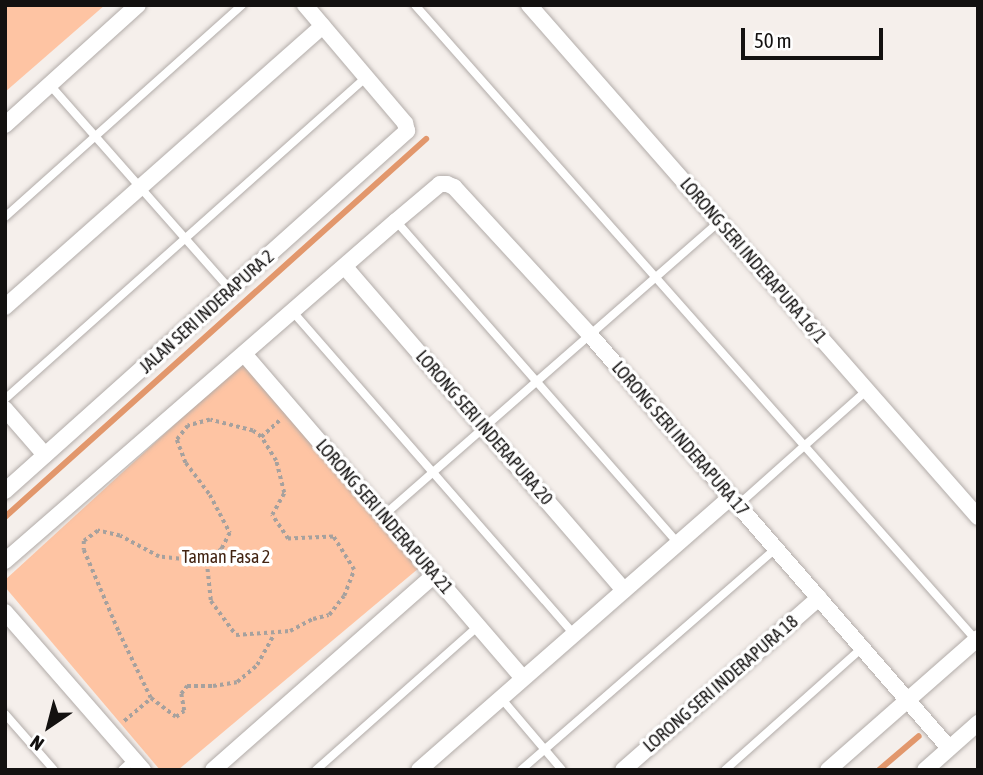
<!DOCTYPE html>
<style>
body{margin:0}
#map{position:relative;width:983px;height:775px;overflow:hidden;background:#f5efeb;font-family:"Asap Condensed",sans-serif}
div>[style]{position:absolute}
[style*='--x']{left:calc(var(--x)*1px);top:calc(var(--y)*1px);width:calc(var(--w)*1px);rotate:calc(var(--a)*1deg)}
.green>*{inset:0;background:#fec4a3}
.stream>*{height:6px;margin:-3px;padding:0 3px;transform-origin:3px;border-radius:3px;background:#e2976c}
.path>*{height:3.5px;margin-top:-1.75px;transform-origin:0;background:repeating-linear-gradient(90deg,#a6a19e 0 3.5px,transparent 0 7px)}
.roads{filter:drop-shadow(0 0 2px #b2aca9) drop-shadow(0 0 2px #b2aca9)}
.service>*{height:8px;margin:-4px;padding:0 4px;transform-origin:4px;border-radius:4px;background:#fff}
.minor>*{height:16px;margin:-8px;padding:0 8px;transform-origin:8px;border-radius:8px;background:#fff}
span{translate:-50% -50%;white-space:nowrap;text-align:center;line-height:1.15;-webkit-text-stroke:7px #fff;paint-order:stroke}
.street-label{font-size:18px;color:#131110}
.park-label{font-size:18px;color:#422311}
.frame{position:absolute;inset:0;border:7px solid #131110;pointer-events:none}
.north{position:absolute;left:14px;top:691px;width:70px;height:70px;-webkit-text-stroke:5px #fff;paint-order:stroke;rotate:215deg;font-size:19px;font-weight:700;line-height:28px;text-align:center;color:#131110}
.north::after{content:'';display:block;margin:auto;width:24px;height:32px;background:#131110;clip-path:polygon(50% 0,100% 100%,50% 72%,0 100%)}
.scale{position:absolute;left:741px;top:28px;width:142px;height:32px;box-sizing:border-box;border:4px solid #131110;border-top:0;padding-left:9px;font-size:21px;line-height:24px;white-space:nowrap;color:#131110;-webkit-text-stroke:5px #fff;paint-order:stroke}
</style>
<div id="map">
<div class="green">
<div style="clip-path:polygon(5px 5px,105px 5px,5px 92px)"></div>
<div style="clip-path:polygon(243px 362px,419px 568px,178px 770px,160px 770px,5px 587px,5px 580px)"></div>
</div>
<div class="stream">
<div style="--x:5;--y:517;--w:566;--a:-41.92"></div>
<div style="--x:879;--y:770;--w:52;--a:-40.4"></div>
</div>
<div class="path">
<div style="--x:261;--y:437;--w:25;--a:-42"></div>
<div style="--x:207;--y:562;--w:39;--a:84"></div>
<div style="--x:211;--y:601;--w:42;--a:53.7"></div>
<div style="--x:236;--y:635;--w:54;--a:-4.2"></div>
<div style="--x:290;--y:631;--w:26;--a:-28"></div>
<div style="--x:313;--y:619;--w:16;--a:-14"></div>
<div style="--x:329;--y:615;--w:24;--a:-52"></div>
<div style="--x:344;--y:596;--w:28;--a:-69"></div>
<div style="--x:354;--y:570;--w:39;--a:-122"></div>
<div style="--x:333;--y:537;--w:45;--a:177.5"></div>
<div style="--x:288;--y:539;--w:29;--a:-124"></div>
<div style="--x:272;--y:515;--w:25;--a:-61"></div>
<div style="--x:284;--y:493;--w:33;--a:-104"></div>
<div style="--x:276;--y:461;--w:28;--a:-122"></div>
<div style="--x:261;--y:437;--w:10;--a:-143"></div>
<div style="--x:253;--y:431;--w:44;--a:-165.7"></div>
<div style="--x:210;--y:420;--w:23;--a:165"></div>
<div style="--x:188;--y:426;--w:18;--a:128"></div>
<div style="--x:177;--y:440;--w:25;--a:69"></div>
<div style="--x:186;--y:463;--w:40;--a:53"></div>
<div style="--x:210;--y:495;--w:43;--a:62.2"></div>
<div style="--x:230;--y:533;--w:18;--a:117"></div>
<div style="--x:222;--y:549;--w:20;--a:139"></div>
<div style="--x:207;--y:562;--w:48;--a:-174.1"></div>
<div style="--x:159;--y:557;--w:44;--a:-151.7"></div>
<div style="--x:120;--y:536;--w:23;--a:-167"></div>
<div style="--x:98;--y:531;--w:17;--a:144"></div>
<div style="--x:84;--y:541;--w:9;--a:90"></div>
<div style="--x:84;--y:550;--w:89;--a:66.9"></div>
<div style="--x:119;--y:632;--w:73;--a:64.1"></div>
<div style="--x:151;--y:698;--w:31;--a:37"></div>
<div style="--x:176;--y:717;--w:10;--a:-37"></div>
<div style="--x:184;--y:711;--w:17;--a:-100"></div>
<div style="--x:181;--y:694;--w:10;--a:-53"></div>
<div style="--x:187;--y:686;--w:26;--a:0"></div>
<div style="--x:213;--y:686;--w:24;--a:-9"></div>
<div style="--x:237;--y:682;--w:26;--a:-40"></div>
<div style="--x:257;--y:665;--w:35;--a:-61"></div>
<div style="--x:124;--y:721;--w:35;--a:-40"></div>
</div>
<div class="roads">
<div class="service">
<div style="--x:415;--y:5;--w:847;--a:48.54"></div>
<div style="--x:50;--y:85;--w:273;--a:48.6"></div>
<div style="--x:5;--y:217;--w:318;--a:-41.8"></div>
<div style="--x:396;--y:221;--w:428;--a:48.8"></div>
<div style="--x:293;--y:312;--w:427;--a:48.9"></div>
<div style="--x:5;--y:399;--w:484;--a:-41.7"></div>
<div style="--x:738;--y:505;--w:173;--a:-41.7"></div>
<div style="--x:383;--y:516;--w:446;--a:-41.2"></div>
<div style="--x:501;--y:698;--w:94;--a:49.7"></div>
<div style="--x:5;--y:714;--w:74;--a:48.8"></div>
<div style="--x:122;--y:770;--w:16;--a:-43"></div>
<div style="--x:316;--y:770;--w:217;--a:-41.6"></div>
<div style="--x:521;--y:770;--w:338;--a:-41"></div>
<div style="--x:725;--y:770;--w:183;--a:-41.7"></div>
</div>
<div class="minor">
<div style="--x:529;--y:5;--w:681;--a:48.75"></div>
<div style="--x:5;--y:125;--w:179;--a:-42.1"></div>
<div style="--x:345;--y:267;--w:427;--a:49.2"></div>
<div style="--x:5;--y:307;--w:424;--a:-41.5"></div>
<div style="--x:245;--y:355;--w:426;--a:49.3"></div>
<div style="--x:5;--y:409;--w:61;--a:49"></div>
<div style="--x:5;--y:491;--w:540;--a:-41.85"></div>
<div style="--x:407;--y:131;--w:8;--a:-104"></div>
<div style="--x:405;--y:123;--w:155;--a:-130.3"></div>
<div style="--x:5;--y:561;--w:518;--a:-41.01"></div>
<div style="--x:396;--y:221;--w:57;--a:-40.1"></div>
<div style="--x:440;--y:184;--w:7;--a:0"></div>
<div style="--x:447;--y:184;--w:8;--a:23"></div>
<div style="--x:454;--y:187;--w:202;--a:47.4"></div>
<div style="--x:591;--y:336;--w:546;--a:49.01"></div>
<div style="--x:5;--y:612;--w:210;--a:48.9"></div>
<div style="--x:213;--y:770;--w:295;--a:-41.4"></div>
<div style="--x:419;--y:770;--w:415;--a:-41.2"></div>
<div style="--x:623;--y:770;--w:261;--a:-41.3"></div>
<div style="--x:828;--y:770;--w:200;--a:-41.3"></div>
<div style="--x:925;--y:770;--w:71;--a:-41.6"></div>
</div>
</div>
<div class="street-label">
<span style="left:753px;top:261px;rotate:49deg">LORONG SERI INDERAPURA 16/1</span>
<span style="left:207px;top:312px;rotate:-42deg">JALAN SERI INDERAPURA 2</span>
<span style="left:484px;top:428px;rotate:49deg">LORONG SERI INDERAPURA 20</span>
<span style="left:680px;top:439px;rotate:49deg">LORONG SERI INDERAPURA 17</span>
<span style="left:384px;top:517px;rotate:49deg">LORONG SERI INDERAPURA 21</span>
<span style="left:721px;top:684px;rotate:-41deg">LORONG SERI INDERAPURA 18</span>
</div>
<div class="park-label">
<span style="left:226px;top:557px">Taman Fasa 2</span>
</div>
<div class="frame"></div>
<div class="north">N</div>
<div class="scale">50 m</div>
</div>
